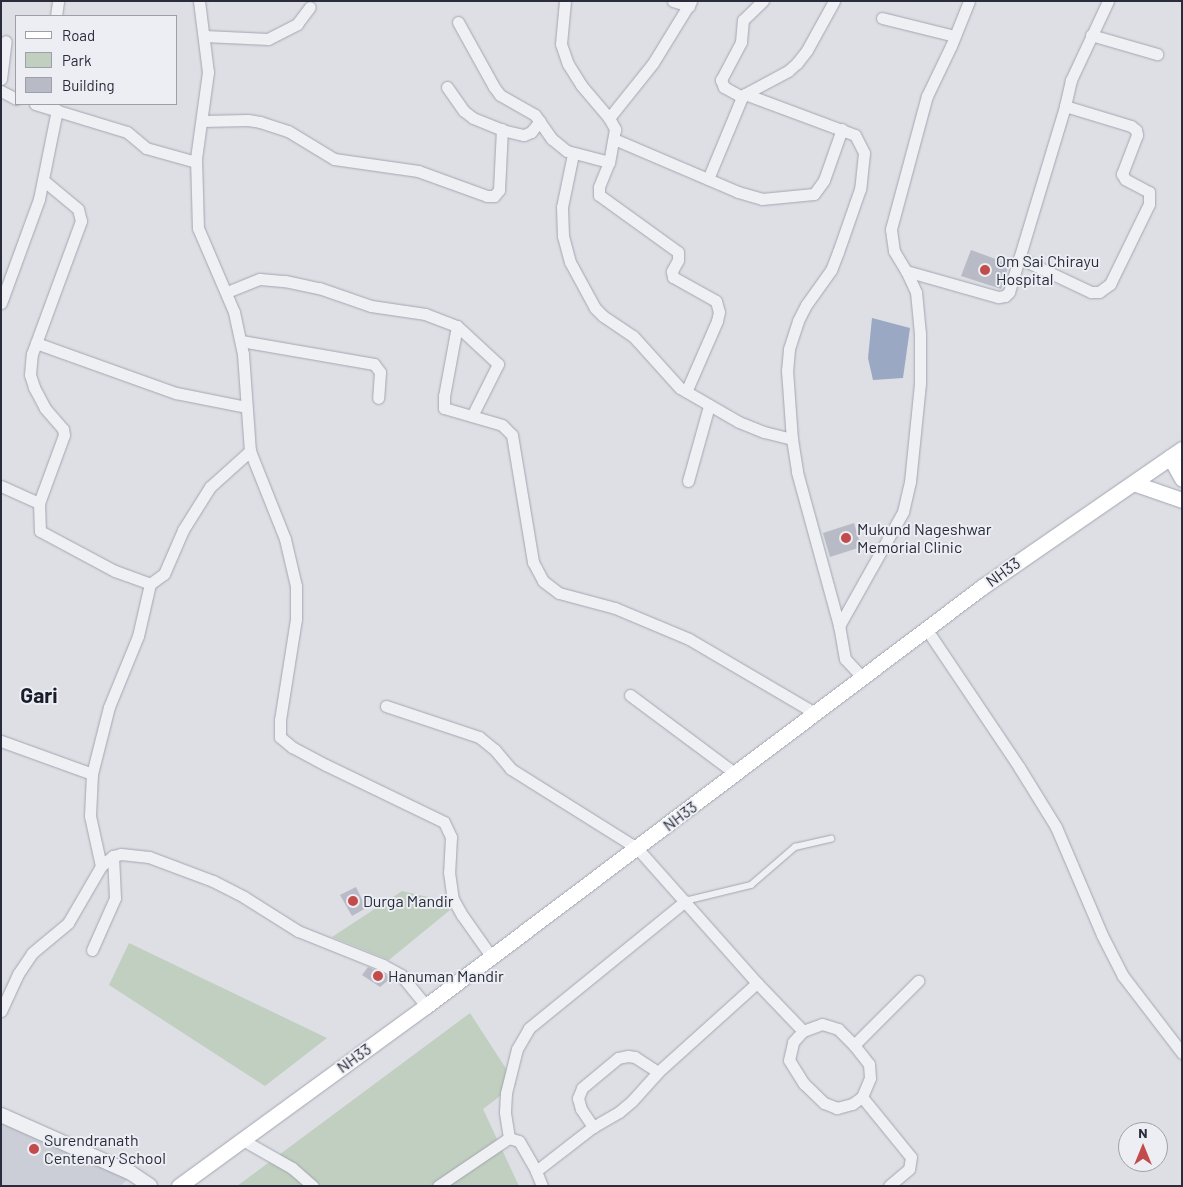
<!DOCTYPE html>
<style>
body{margin:0}
#map{position:relative;width:1183px;height:1187px;overflow:hidden;background:#dddfe5;font-family:Barlow,sans-serif}
div>[style]{position:absolute}
[style*='--x']{left:calc(var(--x)*1px);top:calc(var(--y)*1px);width:calc(var(--w)*1px);rotate:calc(var(--a)*1deg)}
.built>*{inset:0;background:#cbced7}
.green>*{inset:0;background:#c0cfbf}
.water>*{inset:0;background:#9aa8c3}
.building>*{inset:0;background:#b8bac5}
.roads{filter:drop-shadow(0 0 1px #a3a6af) drop-shadow(0 0 1px #a3a6af)}
.service>*{height:5.5px;margin:-2.75px;padding:0 2.75px;transform-origin:2.75px;border-radius:2.75px;background:#eff0f4}
.minor>*{height:11px;margin:-5.5px;padding:0 5.5px;transform-origin:5.5px;border-radius:5.5px;background:#eff0f4}
.tertiary>*{height:14px;margin:-7px;padding:0 7px;transform-origin:7px;border-radius:7px;background:#eff0f4}
.secondary>*{height:15px;margin:-7.5px;padding:0 7.5px;transform-origin:7.5px;border-radius:7.5px;background:#fff}
.dots>*{width:14px;height:14px;translate:-50% -50%;box-sizing:border-box;border:2px solid #eceef3;border-radius:50%}
span{translate:-50% -50%;white-space:nowrap;text-align:center;line-height:1.15;-webkit-text-stroke:4px #eceef3;paint-order:stroke}
.poi-label{font-size:16px;color:#282c3b}
.left{translate:0 -50%;text-align:left}
.street-label{font-size:16px;color:#282c3b}
.district-label{font-size:21px;color:#1a1d2b;font-weight:700}
.frame{position:absolute;inset:0;border:2px solid #282c3b;pointer-events:none}
.legend{position:absolute;left:15px;top:15px;width:162px;height:90px;box-sizing:border-box;background:#eceef3;border:1px solid #9ea0a9;margin:0;padding:6px 9px;list-style:none;font-size:15px;color:#282c3b}
.legend li{display:flex;align-items:center;gap:10px;height:25px}
.legend b{width:25px;border:1px solid #9ea0a9}
.north{position:absolute;left:1118px;top:1122px;width:50px;height:50px;box-sizing:border-box;background:#eceef3;border:1px solid #9ea0a9;border-radius:50%;rotate:0deg;font-size:14px;font-weight:700;line-height:20px;text-align:center;color:#282c3b}
.north::after{content:'';display:block;margin:auto;width:18px;height:22px;background:#c24b4b;clip-path:polygon(50% 0,100% 100%,50% 72%,0 100%)}
</style>
<div id="map">
<div class="built">
<div style="clip-path:polygon(1px 1122px,131px 1177px,120px 1186px,1px 1186px)"></div>
</div>
<div class="green">
<div style="clip-path:polygon(402px 891px,441px 900px,450px 910px,389px 960px,332px 937px)"></div>
<div style="clip-path:polygon(129px 943px,327px 1038px,265px 1086px,109px 985px)"></div>
<div style="clip-path:polygon(470px 1013px,516px 1084px,483px 1109px,519px 1186px,237px 1186px)"></div>
</div>
<div class="water">
<div style="clip-path:polygon(872px 318px,910px 328px,903px 378px,873px 380px,868px 358px)"></div>
</div>
<div class="building">
<div style="clip-path:polygon(971px 250px,1009px 264px,1001px 289px,961px 276px)"></div>
<div style="clip-path:polygon(854px 523px,861px 547px,830px 557px,823px 533px)"></div>
<div style="clip-path:polygon(356px 887px,366px 908px,352px 916px,340px 895px)"></div>
<div style="clip-path:polygon(368px 967px,380px 972px,391px 978px,380px 987px,362px 975px)"></div>
</div>
<div class="roads">
<div class="service">
<div style="--x:685;--y:901;--w:68;--a:-13.6"></div>
<div style="--x:751;--y:885;--w:58;--a:-40.8"></div>
<div style="--x:795;--y:847;--w:37;--a:-13"></div>
</div>
<div class="minor">
<div style="--x:199;--y:1;--w:72;--a:82.8"></div>
<div style="--x:208;--y:72;--w:87;--a:97.9"></div>
<div style="--x:196;--y:158;--w:70;--a:88.4"></div>
<div style="--x:198;--y:228;--w:91;--a:66.8"></div>
<div style="--x:234;--y:312;--w:43;--a:77.9"></div>
<div style="--x:243;--y:354;--w:97;--a:85.9"></div>
<div style="--x:250;--y:451;--w:95;--a:68.3"></div>
<div style="--x:285;--y:539;--w:48;--a:76.8"></div>
<div style="--x:296;--y:586;--w:33;--a:90"></div>
<div style="--x:296;--y:619;--w:102;--a:99"></div>
<div style="--x:280;--y:720;--w:17;--a:90"></div>
<div style="--x:280;--y:737;--w:16;--a:40"></div>
<div style="--x:292;--y:747;--w:38;--a:28"></div>
<div style="--x:326;--y:765;--w:131;--a:25.8"></div>
<div style="--x:444;--y:822;--w:17;--a:65"></div>
<div style="--x:451;--y:837;--w:35;--a:93"></div>
<div style="--x:449;--y:872;--w:27;--a:82"></div>
<div style="--x:453;--y:899;--w:18;--a:61"></div>
<div style="--x:462;--y:915;--w:50;--a:54.7"></div>
<div style="--x:565;--y:1;--w:43;--a:95.3"></div>
<div style="--x:561;--y:44;--w:21;--a:71"></div>
<div style="--x:568;--y:64;--w:25;--a:58"></div>
<div style="--x:581;--y:85;--w:43;--a:49.7"></div>
<div style="--x:609;--y:118;--w:13;--a:61"></div>
<div style="--x:615;--y:129;--w:34;--a:100"></div>
<div style="--x:673;--y:1;--w:17;--a:17"></div>
<div style="--x:56;--y:16;--w:15;--a:-82"></div>
<div style="--x:882;--y:18;--w:75;--a:13.9"></div>
<div style="--x:458;--y:22;--w:74;--a:61"></div>
<div style="--x:494;--y:87;--w:10;--a:53"></div>
<div style="--x:500;--y:95;--w:40;--a:29.7"></div>
<div style="--x:535;--y:115;--w:29;--a:55"></div>
<div style="--x:552;--y:139;--w:19;--a:39"></div>
<div style="--x:567;--y:151;--w:43;--a:14.7"></div>
<div style="--x:609;--y:162;--w:27;--a:112"></div>
<div style="--x:599;--y:187;--w:8;--a:90"></div>
<div style="--x:599;--y:195;--w:97;--a:35.8"></div>
<div style="--x:678;--y:252;--w:8;--a:90"></div>
<div style="--x:678;--y:260;--w:13;--a:119"></div>
<div style="--x:672;--y:271;--w:6;--a:81"></div>
<div style="--x:673;--y:277;--w:49;--a:29.2"></div>
<div style="--x:716;--y:301;--w:11;--a:75"></div>
<div style="--x:719;--y:312;--w:9;--a:103"></div>
<div style="--x:717;--y:321;--w:77;--a:113.6"></div>
<div style="--x:1091;--y:35;--w:69;--a:16.1"></div>
<div style="--x:204;--y:36;--w:64;--a:2.7"></div>
<div style="--x:268;--y:39;--w:33;--a:-27"></div>
<div style="--x:297;--y:24;--w:21;--a:-53"></div>
<div style="--x:1;--y:79;--w:38;--a:-83"></div>
<div style="--x:447;--y:87;--w:29;--a:55"></div>
<div style="--x:464;--y:111;--w:11;--a:38"></div>
<div style="--x:473;--y:118;--w:35;--a:22"></div>
<div style="--x:506;--y:131;--w:18;--a:13"></div>
<div style="--x:524;--y:135;--w:8;--a:-23"></div>
<div style="--x:531;--y:132;--w:14;--a:-51"></div>
<div style="--x:1;--y:91;--w:17;--a:28"></div>
<div style="--x:745;--y:94;--w:49;--a:-28.1"></div>
<div style="--x:788;--y:71;--w:12;--a:-42"></div>
<div style="--x:797;--y:63;--w:16;--a:-52"></div>
<div style="--x:807;--y:50;--w:56;--a:-61.1"></div>
<div style="--x:742;--y:97;--w:4;--a:-45"></div>
<div style="--x:745;--y:94;--w:117;--a:20.4"></div>
<div style="--x:855;--y:135;--w:20;--a:63"></div>
<div style="--x:864;--y:153;--w:36;--a:96"></div>
<div style="--x:860;--y:189;--w:67;--a:109.2"></div>
<div style="--x:838;--y:252;--w:19;--a:111"></div>
<div style="--x:831;--y:270;--w:43;--a:125.5"></div>
<div style="--x:806;--y:305;--w:18;--a:117"></div>
<div style="--x:798;--y:321;--w:29;--a:108"></div>
<div style="--x:789;--y:349;--w:21;--a:95"></div>
<div style="--x:787;--y:370;--w:69;--a:85.9"></div>
<div style="--x:792;--y:439;--w:33;--a:81"></div>
<div style="--x:797;--y:472;--w:160;--a:74.7"></div>
<div style="--x:35;--y:104;--w:96;--a:16.9"></div>
<div style="--x:127;--y:132;--w:25;--a:40"></div>
<div style="--x:146;--y:148;--w:52;--a:15.6"></div>
<div style="--x:609;--y:118;--w:70;--a:-51.3"></div>
<div style="--x:653;--y:63;--w:73;--a:-58.5"></div>
<div style="--x:202;--y:121;--w:46;--a:-1.2"></div>
<div style="--x:248;--y:120;--w:12;--a:9"></div>
<div style="--x:260;--y:122;--w:29;--a:18"></div>
<div style="--x:288;--y:131;--w:54;--a:31.3"></div>
<div style="--x:334;--y:159;--w:85;--a:8.1"></div>
<div style="--x:418;--y:171;--w:73;--a:19.9"></div>
<div style="--x:487;--y:196;--w:7;--a:0"></div>
<div style="--x:494;--y:196;--w:8;--a:-50"></div>
<div style="--x:499;--y:190;--w:61;--a:-87.2"></div>
<div style="--x:614;--y:139;--w:135;--a:23.1"></div>
<div style="--x:738;--y:192;--w:25;--a:16"></div>
<div style="--x:762;--y:199;--w:52;--a:-5.5"></div>
<div style="--x:814;--y:194;--w:17;--a:-54"></div>
<div style="--x:824;--y:180;--w:54;--a:-70.6"></div>
<div style="--x:573;--y:154;--w:54;--a:101.7"></div>
<div style="--x:562;--y:207;--w:29;--a:88"></div>
<div style="--x:563;--y:236;--w:27;--a:75"></div>
<div style="--x:570;--y:262;--w:52;--a:61.5"></div>
<div style="--x:595;--y:308;--w:11;--a:45"></div>
<div style="--x:603;--y:316;--w:36;--a:34"></div>
<div style="--x:633;--y:336;--w:70;--a:47.9"></div>
<div style="--x:680;--y:388;--w:68;--a:30"></div>
<div style="--x:739;--y:422;--w:27;--a:22"></div>
<div style="--x:764;--y:432;--w:29;--a:14"></div>
<div style="--x:708;--y:179;--w:89;--a:-67.5"></div>
<div style="--x:742;--y:97;--w:21;--a:-151"></div>
<div style="--x:724;--y:87;--w:8;--a:-113"></div>
<div style="--x:721;--y:80;--w:43;--a:-62.2"></div>
<div style="--x:741;--y:42;--w:22;--a:-85"></div>
<div style="--x:743;--y:20;--w:28;--a:-44"></div>
<div style="--x:1019;--y:258;--w:80;--a:25.3"></div>
<div style="--x:1091;--y:292;--w:8;--a:0"></div>
<div style="--x:1099;--y:292;--w:14;--a:-36"></div>
<div style="--x:1110;--y:284;--w:89;--a:-64"></div>
<div style="--x:1149;--y:204;--w:12;--a:-90"></div>
<div style="--x:1149;--y:192;--w:27;--a:-152"></div>
<div style="--x:1125;--y:179;--w:6;--a:-121"></div>
<div style="--x:1122;--y:174;--w:42;--a:-69"></div>
<div style="--x:1137;--y:135;--w:5;--a:-101"></div>
<div style="--x:1136;--y:130;--w:6;--a:-141"></div>
<div style="--x:1131;--y:126;--w:69;--a:-163.1"></div>
<div style="--x:906;--y:271;--w:96;--a:15.8"></div>
<div style="--x:998;--y:297;--w:7;--a:-8"></div>
<div style="--x:1005;--y:296;--w:6;--a:-45"></div>
<div style="--x:1009;--y:292;--w:194;--a:-73.2"></div>
<div style="--x:1065;--y:106;--w:27;--a:-77"></div>
<div style="--x:1071;--y:80;--w:87;--a:-64.9"></div>
<div style="--x:227;--y:292;--w:35;--a:-22"></div>
<div style="--x:260;--y:279;--w:25;--a:5"></div>
<div style="--x:285;--y:281;--w:35;--a:12"></div>
<div style="--x:319;--y:288;--w:55;--a:19.1"></div>
<div style="--x:371;--y:306;--w:55;--a:8.4"></div>
<div style="--x:425;--y:314;--w:34;--a:21"></div>
<div style="--x:457;--y:326;--w:56;--a:42.8"></div>
<div style="--x:498;--y:364;--w:58;--a:116.6"></div>
<div style="--x:1;--y:303;--w:111;--a:-69.9"></div>
<div style="--x:39;--y:199;--w:91;--a:-78.6"></div>
<div style="--x:457;--y:326;--w:71;--a:100.5"></div>
<div style="--x:444;--y:396;--w:12;--a:90"></div>
<div style="--x:444;--y:408;--w:60;--a:16.3"></div>
<div style="--x:502;--y:425;--w:14;--a:45"></div>
<div style="--x:512;--y:435;--w:129;--a:80.6"></div>
<div style="--x:533;--y:562;--w:21;--a:62"></div>
<div style="--x:543;--y:581;--w:20;--a:37"></div>
<div style="--x:559;--y:593;--w:58;--a:15"></div>
<div style="--x:615;--y:608;--w:80;--a:22.7"></div>
<div style="--x:689;--y:639;--w:148;--a:30.4"></div>
<div style="--x:241;--y:341;--w:135;--a:9.8"></div>
<div style="--x:374;--y:364;--w:10;--a:53"></div>
<div style="--x:380;--y:372;--w:26;--a:94"></div>
<div style="--x:36;--y:343;--w:149;--a:19.7"></div>
<div style="--x:176;--y:393;--w:71;--a:11.3"></div>
<div style="--x:688;--y:481;--w:78;--a:-74.4"></div>
<div style="--x:1;--y:486;--w:42;--a:24.1"></div>
<div style="--x:39;--y:503;--w:28;--a:88"></div>
<div style="--x:40;--y:531;--w:85;--a:28.1"></div>
<div style="--x:115;--y:571;--w:37;--a:20"></div>
<div style="--x:150;--y:584;--w:17;--a:-36"></div>
<div style="--x:164;--y:574;--w:48;--a:-66.6"></div>
<div style="--x:183;--y:530;--w:51;--a:-57.9"></div>
<div style="--x:210;--y:487;--w:54;--a:-42"></div>
<div style="--x:39;--y:503;--w:72;--a:-69.8"></div>
<div style="--x:64;--y:435;--w:6;--a:-99"></div>
<div style="--x:63;--y:429;--w:28;--a:-131"></div>
<div style="--x:45;--y:408;--w:24;--a:-118"></div>
<div style="--x:34;--y:387;--w:13;--a:-108"></div>
<div style="--x:30;--y:375;--w:21;--a:-85"></div>
<div style="--x:32;--y:354;--w:142;--a:-69.8"></div>
<div style="--x:81;--y:221;--w:12;--a:-104"></div>
<div style="--x:78;--y:209;--w:45;--a:-140.4"></div>
<div style="--x:927;--y:630;--w:165;--a:56.1"></div>
<div style="--x:1019;--y:767;--w:70;--a:58.3"></div>
<div style="--x:1056;--y:827;--w:117;--a:66.9"></div>
<div style="--x:1102;--y:935;--w:46;--a:62.9"></div>
<div style="--x:1123;--y:976;--w:97;--a:52.5"></div>
<div style="--x:863;--y:678;--w:26;--a:-133"></div>
<div style="--x:845;--y:659;--w:34;--a:-100"></div>
<div style="--x:839;--y:626;--w:131;--a:-60.7"></div>
<div style="--x:903;--y:512;--w:31;--a:-77"></div>
<div style="--x:910;--y:482;--w:100;--a:-84.2"></div>
<div style="--x:920;--y:383;--w:49;--a:-90"></div>
<div style="--x:920;--y:334;--w:42;--a:-95.4"></div>
<div style="--x:916;--y:292;--w:23;--a:-115"></div>
<div style="--x:906;--y:271;--w:23;--a:-121"></div>
<div style="--x:894;--y:251;--w:22;--a:-98"></div>
<div style="--x:891;--y:229;--w:138;--a:-74.9"></div>
<div style="--x:927;--y:96;--w:55;--a:-64.4"></div>
<div style="--x:951;--y:46;--w:48;--a:-68.2"></div>
<div style="--x:630;--y:695;--w:132;--a:36.7"></div>
<div style="--x:386;--y:706;--w:98;--a:18.4"></div>
<div style="--x:479;--y:737;--w:21;--a:39"></div>
<div style="--x:495;--y:750;--w:25;--a:50"></div>
<div style="--x:511;--y:769;--w:149;--a:32.1"></div>
<div style="--x:637;--y:848;--w:181;--a:48.4"></div>
<div style="--x:1;--y:741;--w:97;--a:19.9"></div>
<div style="--x:101;--y:866;--w:51;--a:-102.4"></div>
<div style="--x:90;--y:816;--w:42;--a:-87.3"></div>
<div style="--x:92;--y:774;--w:69;--a:-75.8"></div>
<div style="--x:109;--y:707;--w:77;--a:-67.8"></div>
<div style="--x:138;--y:636;--w:53;--a:-77"></div>
<div style="--x:92;--y:950;--w:57;--a:-66.1"></div>
<div style="--x:115;--y:898;--w:42;--a:-92.7"></div>
<div style="--x:1;--y:1011;--w:41;--a:-65.3"></div>
<div style="--x:18;--y:974;--w:25;--a:-56"></div>
<div style="--x:32;--y:953;--w:47;--a:-39.8"></div>
<div style="--x:68;--y:923;--w:66;--a:-59.9"></div>
<div style="--x:101;--y:866;--w:16;--a:-40"></div>
<div style="--x:113;--y:856;--w:8;--a:-14"></div>
<div style="--x:121;--y:854;--w:28;--a:6"></div>
<div style="--x:149;--y:857;--w:68;--a:20.6"></div>
<div style="--x:213;--y:881;--w:35;--a:27"></div>
<div style="--x:244;--y:897;--w:64;--a:32.2"></div>
<div style="--x:298;--y:931;--w:92;--a:21.8"></div>
<div style="--x:383;--y:965;--w:21;--a:29"></div>
<div style="--x:401;--y:975;--w:40;--a:51"></div>
<div style="--x:822;--y:1024;--w:17;--a:17"></div>
<div style="--x:838;--y:1029;--w:23;--a:45"></div>
<div style="--x:854;--y:1045;--w:24;--a:52"></div>
<div style="--x:869;--y:1064;--w:14;--a:86"></div>
<div style="--x:870;--y:1078;--w:21;--a:113"></div>
<div style="--x:862;--y:1097;--w:12;--a:145"></div>
<div style="--x:852;--y:1104;--w:16;--a:165"></div>
<div style="--x:837;--y:1108;--w:14;--a:-159"></div>
<div style="--x:824;--y:1103;--w:28;--a:-136"></div>
<div style="--x:804;--y:1084;--w:28;--a:-122"></div>
<div style="--x:789;--y:1060;--w:18;--a:-77"></div>
<div style="--x:793;--y:1042;--w:15;--a:-48"></div>
<div style="--x:803;--y:1031;--w:20;--a:-20"></div>
<div style="--x:854;--y:1045;--w:91;--a:-45"></div>
<div style="--x:658;--y:1072;--w:27;--a:-147"></div>
<div style="--x:635;--y:1057;--w:7;--a:-172"></div>
<div style="--x:628;--y:1056;--w:10;--a:169"></div>
<div style="--x:618;--y:1058;--w:47;--a:140.2"></div>
<div style="--x:582;--y:1088;--w:11;--a:112"></div>
<div style="--x:578;--y:1098;--w:11;--a:75"></div>
<div style="--x:581;--y:1109;--w:22;--a:56"></div>
<div style="--x:593;--y:1127;--w:30;--a:-30"></div>
<div style="--x:619;--y:1112;--w:17;--a:-40"></div>
<div style="--x:632;--y:1101;--w:39;--a:-48"></div>
<div style="--x:658;--y:1072;--w:133;--a:-42"></div>
<div style="--x:757;--y:983;--w:66;--a:46.2"></div>
<div style="--x:862;--y:1097;--w:77;--a:50.8"></div>
<div style="--x:911;--y:1157;--w:12;--a:99"></div>
<div style="--x:909;--y:1169;--w:26;--a:140"></div>
<div style="--x:509;--y:1138;--w:26;--a:-99"></div>
<div style="--x:505;--y:1112;--w:19;--a:-87"></div>
<div style="--x:506;--y:1093;--w:45;--a:-76"></div>
<div style="--x:517;--y:1049;--w:24;--a:-60"></div>
<div style="--x:529;--y:1028;--w:201;--a:-39.1"></div>
<div style="--x:241;--y:1139;--w:59;--a:29.6"></div>
<div style="--x:292;--y:1168;--w:28;--a:41"></div>
<div style="--x:438;--y:1186;--w:86;--a:-34.1"></div>
<div style="--x:509;--y:1138;--w:10;--a:17"></div>
<div style="--x:519;--y:1141;--w:34;--a:60"></div>
<div style="--x:542;--y:1186;--w:16;--a:-112"></div>
<div style="--x:536;--y:1171;--w:72;--a:-37.7"></div>
</div>
<div class="tertiary">
<div style="--x:1;--y:1115;--w:142;--a:24"></div>
<div style="--x:131;--y:1173;--w:23;--a:34"></div>
</div>
<div class="secondary">
<div style="--x:1170;--y:457;--w:25;--a:61"></div>
<div style="--x:1133;--y:483;--w:52;--a:19.1"></div>
<div style="--x:179;--y:1186;--w:306;--a:-36.1"></div>
<div style="--x:426;--y:1006;--w:696;--a:-37"></div>
<div style="--x:982;--y:587;--w:243;--a:-34.6"></div>
</div>
</div>
<div class="dots">
<div style="left:985px;top:270px;background:#c24b4b"></div>
<div style="left:846px;top:538px;background:#c24b4b"></div>
<div style="left:353px;top:901px;background:#c24b4b"></div>
<div style="left:378px;top:976px;background:#c24b4b"></div>
<div style="left:34px;top:1149px;background:#c24b4b"></div>
</div>
<div class="poi-label">
<span class="left" style="left:996px;top:270px">Om Sai Chirayu<br>Hospital</span>
<span class="left" style="left:857px;top:538px">Mukund Nageshwar<br>Memorial Clinic</span>
<span class="left" style="left:363px;top:901px">Durga Mandir</span>
<span class="left" style="left:388px;top:976px">Hanuman Mandir</span>
<span class="left" style="left:44px;top:1149px">Surendranath<br>Centenary School</span>
</div>
<div class="street-label">
<span style="left:1003px;top:572px;rotate:-36deg">NH33</span>
<span style="left:680px;top:816px;rotate:-37deg">NH33</span>
<span style="left:354px;top:1058px;rotate:-36deg">NH33</span>
</div>
<div class="district-label">
<span style="left:39px;top:695px">Gari</span>
</div>
<div class="frame"></div>
<ul class="legend">
<li><b style="height:6px;background:#fff"></b>Road</li>
<li><b style="height:14px;background:#c0cfbf"></b>Park</li>
<li><b style="height:14px;background:#b8bac5"></b>Building</li>
</ul>
<div class="north">N</div>
</div>
